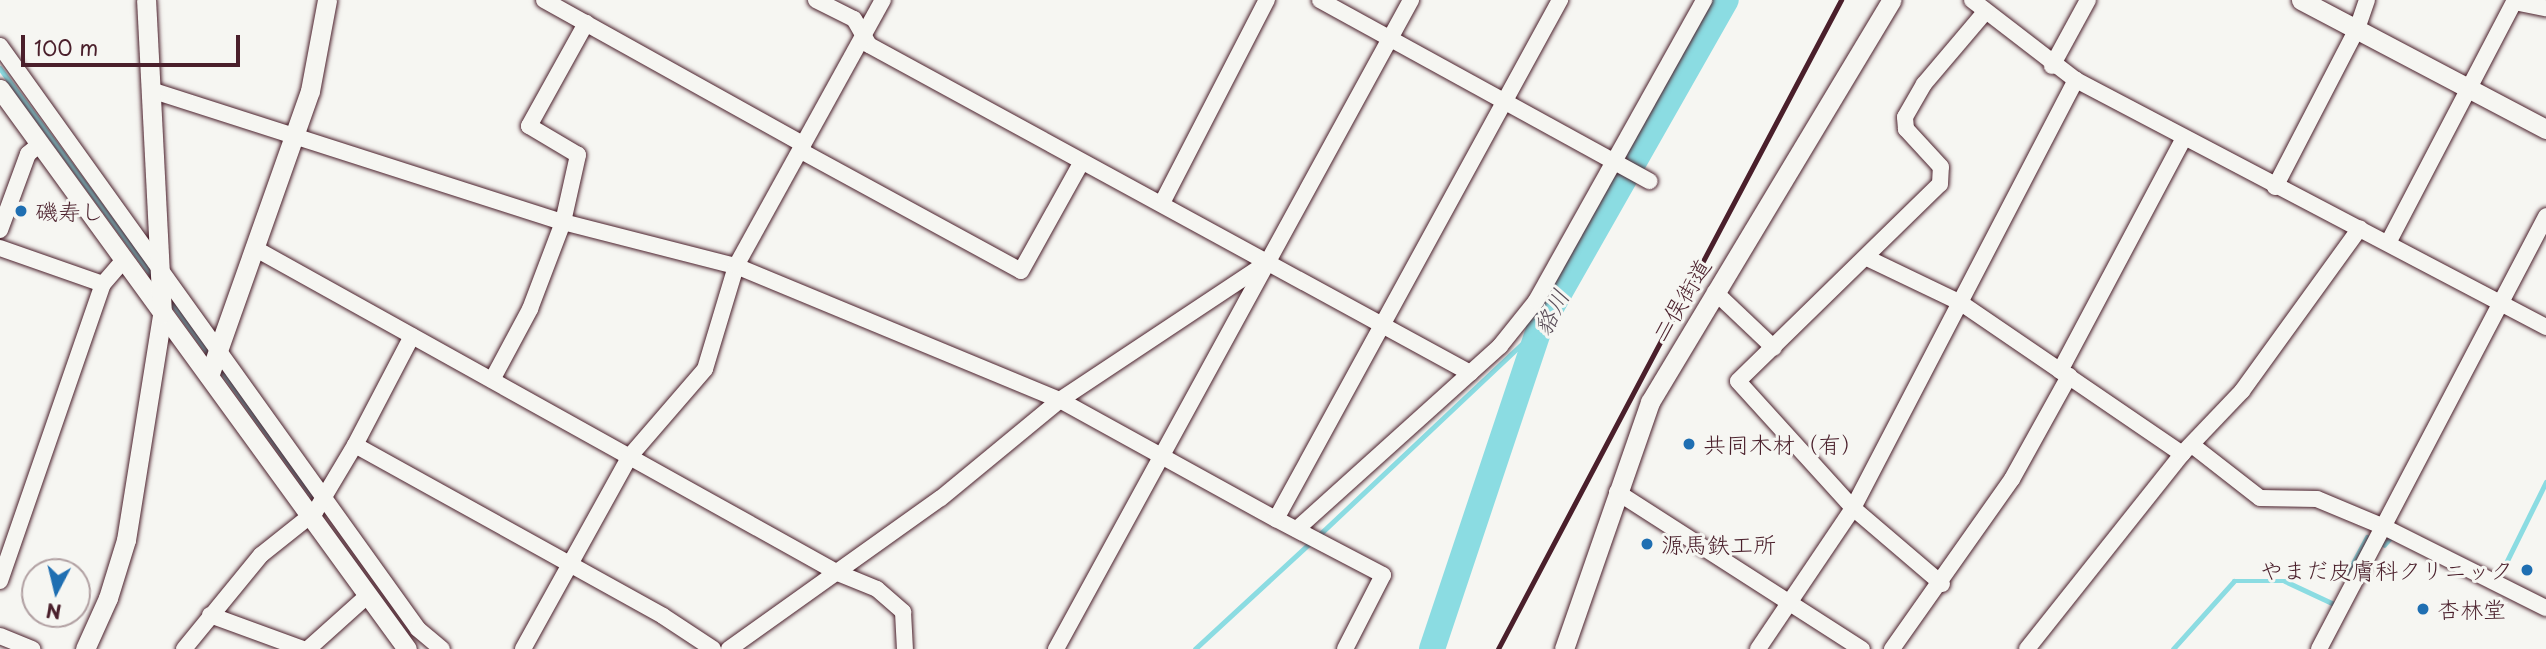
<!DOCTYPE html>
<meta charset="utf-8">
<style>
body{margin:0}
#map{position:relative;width:2546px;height:649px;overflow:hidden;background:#f6f6f2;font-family:"Playpen Sans","Klee One",sans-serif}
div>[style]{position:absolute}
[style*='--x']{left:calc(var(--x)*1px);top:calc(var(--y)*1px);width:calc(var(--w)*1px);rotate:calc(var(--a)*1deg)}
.stream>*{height:4.5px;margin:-2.25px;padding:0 2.25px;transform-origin:2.25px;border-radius:2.25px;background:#8bdce2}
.river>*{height:26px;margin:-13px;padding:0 13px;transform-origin:13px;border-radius:13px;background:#8bdce2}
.roads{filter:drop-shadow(0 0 2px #4a1f2b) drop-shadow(0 0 2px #4a1f2b)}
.minor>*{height:16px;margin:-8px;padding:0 8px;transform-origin:8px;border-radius:8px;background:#f6f6f2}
.tertiary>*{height:19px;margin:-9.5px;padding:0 9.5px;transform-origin:9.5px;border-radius:9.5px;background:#f6f6f2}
.rail>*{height:4.5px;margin:-2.25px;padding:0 2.25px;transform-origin:2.25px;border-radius:2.25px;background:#4a1f2b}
.dots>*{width:19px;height:19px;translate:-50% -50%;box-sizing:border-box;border:4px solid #f6f6f2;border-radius:50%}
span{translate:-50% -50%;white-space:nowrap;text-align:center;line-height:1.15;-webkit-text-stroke:6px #f6f6f2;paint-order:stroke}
.poi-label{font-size:23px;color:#4a1f2b}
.left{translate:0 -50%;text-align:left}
.right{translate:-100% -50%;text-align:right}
.street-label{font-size:23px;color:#4a1f2b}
.water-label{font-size:24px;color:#5a4e59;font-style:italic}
.north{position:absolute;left:21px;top:558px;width:70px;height:70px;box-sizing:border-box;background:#f6f6f2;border:2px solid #b1a0a2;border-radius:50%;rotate:187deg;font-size:19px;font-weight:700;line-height:28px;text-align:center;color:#4a1f2b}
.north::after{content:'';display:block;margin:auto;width:24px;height:32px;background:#1f6fb2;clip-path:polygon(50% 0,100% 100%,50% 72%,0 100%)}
.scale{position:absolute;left:21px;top:35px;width:219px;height:32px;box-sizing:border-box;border:4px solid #4a1f2b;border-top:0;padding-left:9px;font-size:21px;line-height:24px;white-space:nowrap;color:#4a1f2b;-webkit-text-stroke:5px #f6f6f2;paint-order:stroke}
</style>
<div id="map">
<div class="stream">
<div style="--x:0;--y:68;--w:258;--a:53.7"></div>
<div style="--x:168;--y:297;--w:72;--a:54.1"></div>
<div style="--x:220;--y:368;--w:158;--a:54"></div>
<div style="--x:1317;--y:537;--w:306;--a:-43.3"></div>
<div style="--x:2384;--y:545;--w:12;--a:-48"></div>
<div style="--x:2346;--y:576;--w:44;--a:-61.7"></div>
<div style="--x:2498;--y:579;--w:108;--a:-63.7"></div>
<div style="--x:1195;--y:649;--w:156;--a:-42.7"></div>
<div style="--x:2173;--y:649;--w:91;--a:-48.1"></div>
<div style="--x:2234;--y:581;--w:51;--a:0"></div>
<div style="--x:2285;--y:581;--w:52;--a:25.1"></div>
</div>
<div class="river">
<div style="--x:1432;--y:649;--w:340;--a:-71.5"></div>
<div style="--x:1540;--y:327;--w:376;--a:-60.4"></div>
</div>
<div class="roads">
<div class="minor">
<div style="--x:544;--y:0;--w:296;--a:29.1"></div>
<div style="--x:803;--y:144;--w:8;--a:90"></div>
<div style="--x:803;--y:152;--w:248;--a:28.6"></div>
<div style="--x:1021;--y:271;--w:124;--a:-60.9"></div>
<div style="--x:816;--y:0;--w:42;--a:26.6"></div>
<div style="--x:854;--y:19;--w:30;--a:60"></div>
<div style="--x:869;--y:45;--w:685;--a:28.62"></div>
<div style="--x:1320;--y:0;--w:376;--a:28.8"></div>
<div style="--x:1972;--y:0;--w:131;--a:37.6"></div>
<div style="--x:2076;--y:80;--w:531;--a:27.72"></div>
<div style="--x:0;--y:46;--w:717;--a:54.36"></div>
<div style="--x:418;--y:629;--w:31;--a:40"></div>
<div style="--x:2052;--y:66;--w:75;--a:-61.4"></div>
<div style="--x:151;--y:90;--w:429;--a:17.8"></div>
<div style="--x:559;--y:221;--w:183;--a:14.3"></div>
<div style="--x:736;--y:266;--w:351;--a:22.5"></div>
<div style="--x:1060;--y:400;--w:247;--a:28.9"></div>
<div style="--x:2275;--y:187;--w:178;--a:-62.6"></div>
<div style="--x:2357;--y:29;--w:31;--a:-71"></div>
<div style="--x:1162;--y:203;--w:229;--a:-62.7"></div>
<div style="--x:0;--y:230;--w:81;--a:-69.8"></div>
<div style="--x:28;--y:154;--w:16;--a:-40"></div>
<div style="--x:2388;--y:243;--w:272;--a:-62.4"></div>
<div style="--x:2514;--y:2;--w:33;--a:11"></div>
<div style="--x:0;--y:248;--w:109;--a:19.3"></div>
<div style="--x:256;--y:249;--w:666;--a:29.1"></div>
<div style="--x:838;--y:573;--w:42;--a:22.3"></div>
<div style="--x:877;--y:589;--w:35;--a:41"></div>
<div style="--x:903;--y:612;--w:37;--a:87"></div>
<div style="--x:1867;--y:258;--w:104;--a:25.6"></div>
<div style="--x:1961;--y:303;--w:268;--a:34.3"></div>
<div style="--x:1715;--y:292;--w:81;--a:43.5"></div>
<div style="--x:412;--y:336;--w:123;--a:117.6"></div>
<div style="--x:355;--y:445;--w:352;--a:29"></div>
<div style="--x:663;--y:616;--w:60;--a:33.4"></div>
<div style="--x:2060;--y:371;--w:264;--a:-62"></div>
<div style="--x:492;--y:380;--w:81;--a:-61.8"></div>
<div style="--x:530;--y:309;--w:93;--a:-69.2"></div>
<div style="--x:563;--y:222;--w:69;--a:-77.4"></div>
<div style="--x:578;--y:155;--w:57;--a:-149.4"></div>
<div style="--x:529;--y:126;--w:118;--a:-61"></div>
<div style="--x:2192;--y:445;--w:86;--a:37.9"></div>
<div style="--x:2260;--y:498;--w:57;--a:1"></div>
<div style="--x:2317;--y:499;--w:73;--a:22.7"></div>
<div style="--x:2384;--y:527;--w:181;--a:26.6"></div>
<div style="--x:1617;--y:492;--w:291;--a:32.7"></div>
<div style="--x:1298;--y:528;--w:272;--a:-42"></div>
<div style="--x:1500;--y:346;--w:58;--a:-51.3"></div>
<div style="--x:1536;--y:301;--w:345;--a:-60.8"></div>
<div style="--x:0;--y:581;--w:314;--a:-70.9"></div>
<div style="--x:103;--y:284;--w:30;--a:-49"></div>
<div style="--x:1942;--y:584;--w:117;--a:-139.5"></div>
<div style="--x:1853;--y:508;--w:171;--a:-132.2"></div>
<div style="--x:1738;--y:381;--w:282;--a:-44.3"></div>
<div style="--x:1940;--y:184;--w:17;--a:-87"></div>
<div style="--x:1941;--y:167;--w:52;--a:-132.6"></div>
<div style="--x:1906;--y:129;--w:12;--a:-95"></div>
<div style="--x:1905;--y:117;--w:38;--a:-60"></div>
<div style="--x:1924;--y:84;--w:94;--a:-49.7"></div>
<div style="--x:210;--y:615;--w:99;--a:20.1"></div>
<div style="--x:0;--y:636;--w:35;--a:22"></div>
<div style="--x:184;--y:649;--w:122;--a:-50.7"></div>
<div style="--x:261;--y:555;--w:69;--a:-38.5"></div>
<div style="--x:315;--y:512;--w:78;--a:-59.2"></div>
<div style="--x:308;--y:649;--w:78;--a:-41.9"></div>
<div style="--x:523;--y:649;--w:221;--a:-61"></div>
<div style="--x:630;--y:456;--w:115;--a:-49.2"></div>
<div style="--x:705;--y:369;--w:108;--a:-73.2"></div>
<div style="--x:736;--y:266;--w:304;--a:-61.1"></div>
<div style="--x:729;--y:649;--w:260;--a:-35.5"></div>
<div style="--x:941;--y:498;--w:154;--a:-39.5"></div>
<div style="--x:1060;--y:400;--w:247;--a:-33.6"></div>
<div style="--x:1056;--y:649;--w:740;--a:-61.32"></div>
<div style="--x:1345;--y:649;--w:83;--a:-62.8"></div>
<div style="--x:1383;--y:575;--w:121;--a:-152.4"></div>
<div style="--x:1276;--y:519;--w:592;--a:-61.31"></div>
<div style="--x:1758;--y:649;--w:170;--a:-56"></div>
<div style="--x:1853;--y:508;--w:483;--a:-62.5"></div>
<div style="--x:1892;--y:649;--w:208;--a:-54.8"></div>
<div style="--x:2012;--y:479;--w:118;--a:-61"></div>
<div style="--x:2027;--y:649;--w:249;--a:-51.5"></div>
<div style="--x:2182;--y:454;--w:87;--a:-46.4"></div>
<div style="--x:2242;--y:391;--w:201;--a:-54.1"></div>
<div style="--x:2319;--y:649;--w:489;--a:-62.3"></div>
</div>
<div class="tertiary">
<div style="--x:2301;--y:0;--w:277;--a:27.8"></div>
<div style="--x:0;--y:89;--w:692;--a:53.99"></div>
<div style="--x:209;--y:376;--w:302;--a:-70.5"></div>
<div style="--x:310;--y:91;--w:93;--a:-79.4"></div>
<div style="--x:85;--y:649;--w:56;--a:-65.7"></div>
<div style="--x:108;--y:598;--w:61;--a:-72.8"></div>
<div style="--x:126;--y:540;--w:229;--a:-80.9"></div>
<div style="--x:162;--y:314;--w:314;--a:-92.9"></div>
<div style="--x:1564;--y:649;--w:262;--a:-70.8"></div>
<div style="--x:1650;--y:402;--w:469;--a:-59"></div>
</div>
</div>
<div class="rail">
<div style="--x:1498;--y:649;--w:734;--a:-62.14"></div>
</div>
<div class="dots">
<div style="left:21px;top:211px;background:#1f6fb2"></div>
<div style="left:1689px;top:444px;background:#1f6fb2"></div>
<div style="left:1647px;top:544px;background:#1f6fb2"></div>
<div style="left:2527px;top:570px;background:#1f6fb2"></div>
<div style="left:2423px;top:609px;background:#1f6fb2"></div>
</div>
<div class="poi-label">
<span class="left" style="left:35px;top:211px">磯寿し</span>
<span class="left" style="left:1703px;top:444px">共同木材（有）</span>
<span class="left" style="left:1661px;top:544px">源馬鉄工所</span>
<span class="right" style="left:2513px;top:570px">やまだ皮膚科クリニック</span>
<span class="left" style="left:2437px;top:609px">杏林堂</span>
</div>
<div class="street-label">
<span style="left:1681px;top:300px;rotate:-59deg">二俣街道</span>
</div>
<div class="water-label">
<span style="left:1551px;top:312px;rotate:-63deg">貉川</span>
</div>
<div class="north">N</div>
<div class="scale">100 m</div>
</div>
